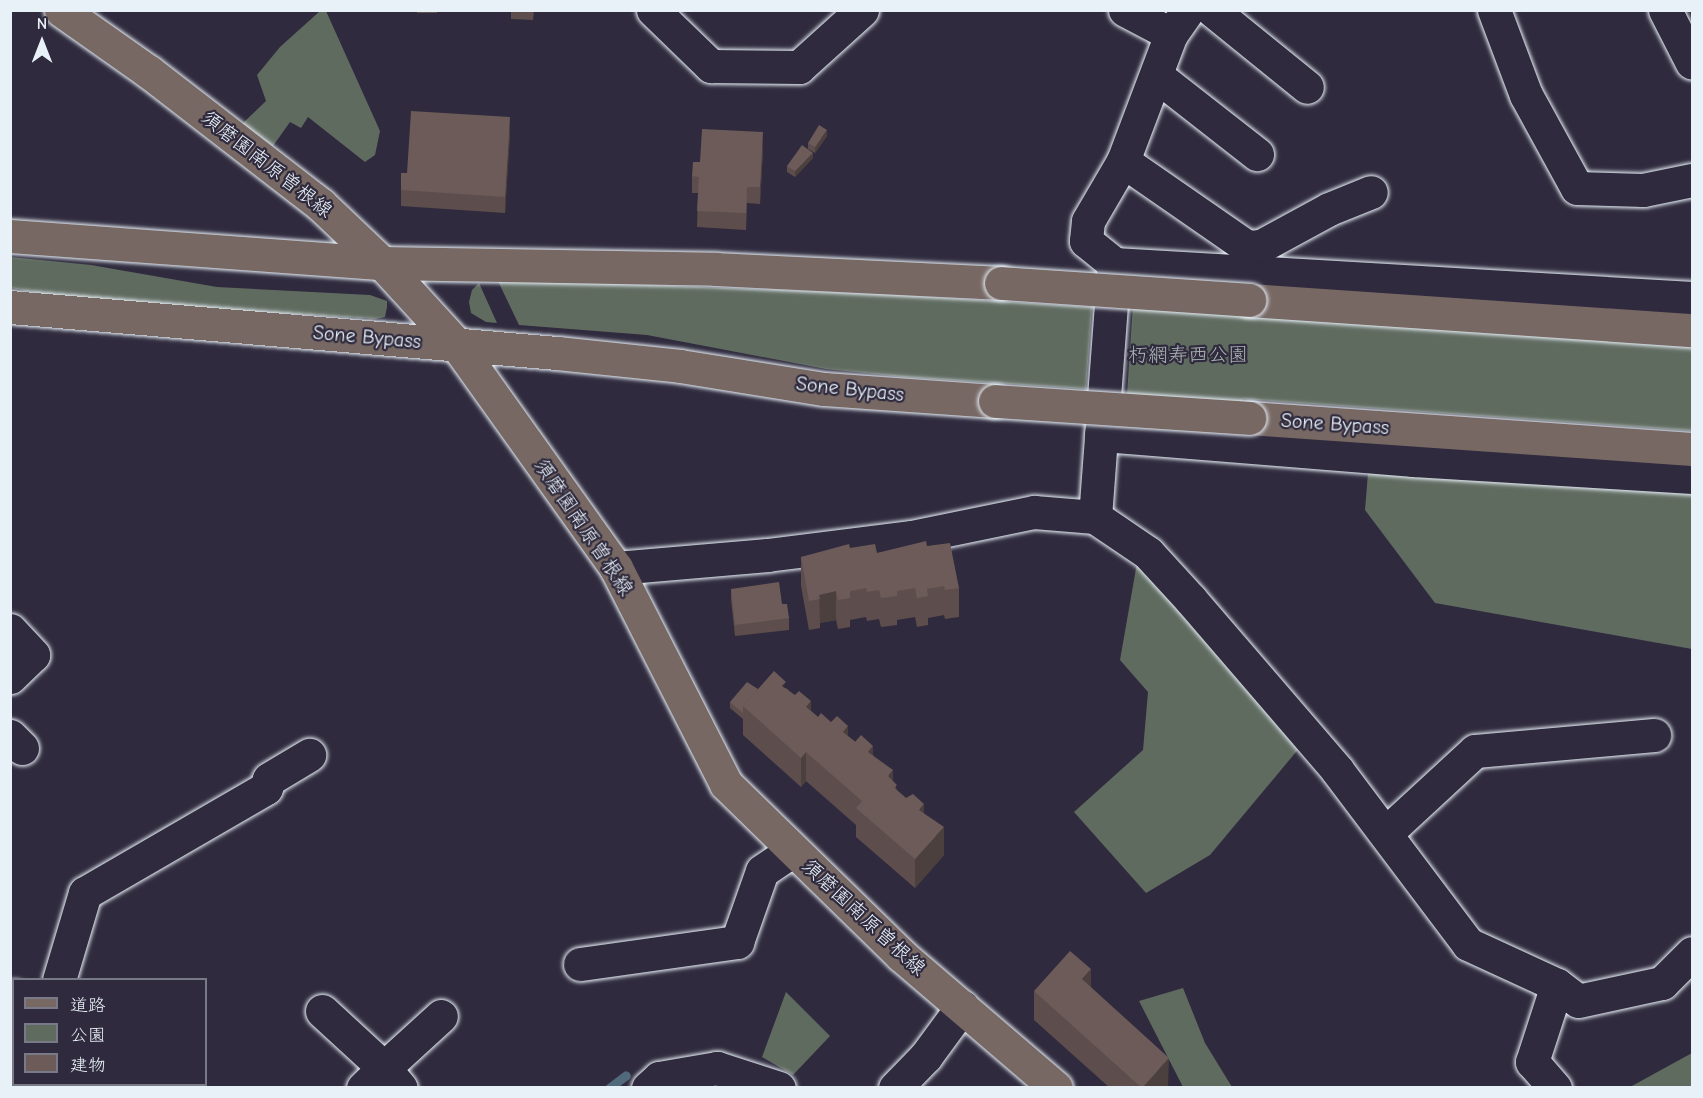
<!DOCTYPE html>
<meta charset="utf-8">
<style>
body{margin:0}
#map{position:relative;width:1703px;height:1098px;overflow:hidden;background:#2f2a3d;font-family:"Comic Neue","Klee One",sans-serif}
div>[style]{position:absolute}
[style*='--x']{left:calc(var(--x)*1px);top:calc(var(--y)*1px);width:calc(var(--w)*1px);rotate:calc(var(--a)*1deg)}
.green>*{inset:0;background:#606b60}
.stream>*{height:9px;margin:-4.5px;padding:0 4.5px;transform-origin:4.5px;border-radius:4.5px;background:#516a7b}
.roads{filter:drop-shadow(0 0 2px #e8f1f8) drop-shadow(0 0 2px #e8f1f8)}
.minor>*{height:33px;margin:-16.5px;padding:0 16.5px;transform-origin:16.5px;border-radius:16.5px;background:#2f2a3d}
.major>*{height:33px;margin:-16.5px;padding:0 16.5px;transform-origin:16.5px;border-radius:16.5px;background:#776864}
.highway>*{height:33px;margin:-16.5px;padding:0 16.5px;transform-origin:16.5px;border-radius:16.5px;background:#776864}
.bridges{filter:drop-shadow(0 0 2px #e8f1f8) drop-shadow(0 0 2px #e8f1f8)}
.highway-bridge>*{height:33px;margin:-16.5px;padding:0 16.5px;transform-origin:16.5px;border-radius:16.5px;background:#776864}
.wall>*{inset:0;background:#5d4e4d}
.shaded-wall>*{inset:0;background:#4c403e}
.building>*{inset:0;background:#6c5b59}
span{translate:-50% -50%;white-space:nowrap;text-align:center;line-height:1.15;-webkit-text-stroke:4.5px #2f2a3d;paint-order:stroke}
.street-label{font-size:20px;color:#e8f1f8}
.park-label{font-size:20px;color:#abb5b4}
.frame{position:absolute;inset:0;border:12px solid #e8f1f8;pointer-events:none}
.legend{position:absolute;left:12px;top:978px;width:195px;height:108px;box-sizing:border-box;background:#2f2a3d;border:2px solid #797a88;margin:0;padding:8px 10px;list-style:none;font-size:18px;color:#e8f1f8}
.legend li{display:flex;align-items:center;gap:12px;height:30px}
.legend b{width:30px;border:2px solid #797a88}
.north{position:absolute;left:12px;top:12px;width:60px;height:60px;-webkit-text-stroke:4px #2f2a3d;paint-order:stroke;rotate:0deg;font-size:16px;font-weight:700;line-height:24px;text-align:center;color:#e8f1f8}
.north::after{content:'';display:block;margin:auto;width:21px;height:27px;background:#e8f1f8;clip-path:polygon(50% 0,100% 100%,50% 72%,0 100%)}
</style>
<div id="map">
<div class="green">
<div style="clip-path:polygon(320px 11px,326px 11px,380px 131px,375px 155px,365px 162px,308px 117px,301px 128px,290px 122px,273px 146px,241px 125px,266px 101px,257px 75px,280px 47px)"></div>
<div style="clip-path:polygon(10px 257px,91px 265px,217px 287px,370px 295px,387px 301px,387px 307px,385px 317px,376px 319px,89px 302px,11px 288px)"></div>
<div style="clip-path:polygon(1135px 275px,1248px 317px,1692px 345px,1692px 431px,1243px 399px,1240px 433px,1125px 425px)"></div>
<div style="clip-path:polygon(497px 279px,882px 294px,1092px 307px,1086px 389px,903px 377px,826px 369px,647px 335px,519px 325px)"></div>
<div style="clip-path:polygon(479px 283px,497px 323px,486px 322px,471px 313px,469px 302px,472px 290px)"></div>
<div style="clip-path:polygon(1368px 473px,1692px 494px,1692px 649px,1435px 603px,1365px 510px)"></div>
<div style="clip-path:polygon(1138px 557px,1301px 746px,1210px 855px,1146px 893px,1074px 812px,1143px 750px,1148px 692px,1120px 660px)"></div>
<div style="clip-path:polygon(1183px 988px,1205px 1043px,1232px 1087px,1183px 1087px,1139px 1001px)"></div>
<div style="clip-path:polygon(786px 992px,830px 1036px,793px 1075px,762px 1057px)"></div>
<div style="clip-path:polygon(1692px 1053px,1692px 1087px,1630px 1087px)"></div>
</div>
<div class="stream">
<div style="--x:609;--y:1088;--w:21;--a:-37"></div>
</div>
<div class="roads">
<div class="minor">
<div style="--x:653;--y:10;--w:81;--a:44"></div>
<div style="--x:711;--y:66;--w:88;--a:0.7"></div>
<div style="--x:799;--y:67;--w:85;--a:-42.1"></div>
<div style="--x:1125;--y:10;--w:52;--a:27.6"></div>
<div style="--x:1188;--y:10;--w:29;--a:125"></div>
<div style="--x:1171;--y:34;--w:136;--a:110.7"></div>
<div style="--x:1123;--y:161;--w:69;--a:120.3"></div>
<div style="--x:1088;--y:221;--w:20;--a:96"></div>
<div style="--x:1086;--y:241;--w:36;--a:39"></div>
<div style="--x:1114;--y:264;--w:579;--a:3.37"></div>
<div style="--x:1212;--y:10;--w:122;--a:39"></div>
<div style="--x:1494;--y:10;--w:91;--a:69.4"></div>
<div style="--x:1526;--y:95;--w:106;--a:61.3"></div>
<div style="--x:1577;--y:188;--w:66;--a:1.7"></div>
<div style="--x:1643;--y:190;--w:50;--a:-11.5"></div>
<div style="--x:1665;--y:10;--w:59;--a:63"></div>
<div style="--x:1157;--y:76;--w:127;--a:38"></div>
<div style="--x:1123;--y:161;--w:151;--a:34.7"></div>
<div style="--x:1247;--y:247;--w:14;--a:-4"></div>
<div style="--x:1261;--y:246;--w:77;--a:-28.6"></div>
<div style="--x:1329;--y:209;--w:45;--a:-22"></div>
<div style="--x:1101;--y:435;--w:313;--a:4.6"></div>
<div style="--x:1413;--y:460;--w:280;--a:3.5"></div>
<div style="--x:1095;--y:517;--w:64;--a:34.2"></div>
<div style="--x:1148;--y:553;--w:64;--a:47.5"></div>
<div style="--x:1191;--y:600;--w:224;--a:49.3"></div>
<div style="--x:1337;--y:770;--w:218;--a:53"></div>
<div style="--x:1468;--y:944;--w:98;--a:24.7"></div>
<div style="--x:1557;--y:985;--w:26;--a:37"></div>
<div style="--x:1578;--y:1001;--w:86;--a:-12.1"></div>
<div style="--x:1662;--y:983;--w:42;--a:-45"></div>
<div style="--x:616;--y:568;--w:152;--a:-4.9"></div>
<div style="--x:767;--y:555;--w:146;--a:-7.1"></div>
<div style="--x:912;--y:537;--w:125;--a:-11.6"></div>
<div style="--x:1034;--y:512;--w:61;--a:4.7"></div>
<div style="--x:1095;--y:517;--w:254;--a:-85.7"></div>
<div style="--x:10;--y:630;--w:34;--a:47"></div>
<div style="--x:33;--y:655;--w:32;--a:136"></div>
<div style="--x:10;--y:736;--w:17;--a:45"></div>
<div style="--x:1386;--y:833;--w:121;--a:-42.7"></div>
<div style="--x:1475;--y:751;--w:180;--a:-5.1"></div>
<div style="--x:580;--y:964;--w:159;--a:-8"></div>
<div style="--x:737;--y:942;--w:75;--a:-70.6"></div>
<div style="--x:762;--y:871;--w:37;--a:-34"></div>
<div style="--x:59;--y:980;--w:91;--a:-73.4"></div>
<div style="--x:85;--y:893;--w:209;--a:-30.1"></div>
<div style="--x:266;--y:788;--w:9;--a:-72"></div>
<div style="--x:269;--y:779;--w:47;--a:-31"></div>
<div style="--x:10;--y:997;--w:4;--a:-14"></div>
<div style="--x:322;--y:1011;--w:84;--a:42.6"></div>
<div style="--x:384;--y:1068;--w:77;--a:-42.4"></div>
<div style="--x:77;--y:1088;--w:4;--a:-63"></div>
<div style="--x:363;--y:1088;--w:29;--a:-44"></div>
<div style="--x:384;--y:1068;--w:26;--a:50"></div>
<div style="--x:648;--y:1088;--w:15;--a:-42"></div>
<div style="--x:659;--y:1078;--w:59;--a:-9.8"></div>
<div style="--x:717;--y:1068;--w:65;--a:17.9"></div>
<div style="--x:895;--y:1088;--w:45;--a:-45.9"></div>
<div style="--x:926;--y:1056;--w:61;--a:-53.7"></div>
<div style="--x:1555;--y:1088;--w:35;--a:-131"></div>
<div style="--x:1532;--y:1062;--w:81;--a:-72"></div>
</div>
<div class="major">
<div style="--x:61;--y:10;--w:108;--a:35.2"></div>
<div style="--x:149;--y:72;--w:216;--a:37.7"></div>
<div style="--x:320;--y:204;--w:86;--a:43.6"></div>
<div style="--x:382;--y:263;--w:111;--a:47.6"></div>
<div style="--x:457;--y:345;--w:274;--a:54.5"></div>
<div style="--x:616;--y:568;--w:242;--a:63"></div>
<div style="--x:726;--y:784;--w:245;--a:44.3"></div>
<div style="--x:901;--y:955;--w:204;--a:40.6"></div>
</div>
<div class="highway">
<div style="--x:10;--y:236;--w:373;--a:4.2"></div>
<div style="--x:382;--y:263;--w:334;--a:1"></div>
<div style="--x:716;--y:269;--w:285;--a:2.8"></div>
<div style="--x:1249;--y:300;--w:444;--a:3.9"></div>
<div style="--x:10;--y:307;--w:549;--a:4.81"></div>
<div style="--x:557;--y:353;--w:124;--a:6"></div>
<div style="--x:680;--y:366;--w:146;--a:9.1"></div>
<div style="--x:824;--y:389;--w:171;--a:4"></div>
<div style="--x:1249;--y:418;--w:444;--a:4"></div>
</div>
</div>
<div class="bridges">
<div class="highway-bridge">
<div style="--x:1001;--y:283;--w:249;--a:3.9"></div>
<div style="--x:995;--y:401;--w:255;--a:3.8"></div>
</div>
</div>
<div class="wall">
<div style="clip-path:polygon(417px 10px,437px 10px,437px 13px,417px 13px)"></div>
<div style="clip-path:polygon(511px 10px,534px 10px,533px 20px,511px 19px)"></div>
<div style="clip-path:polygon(510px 134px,505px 213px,401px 206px,401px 190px,407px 173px)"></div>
<div style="clip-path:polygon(827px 136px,815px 153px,808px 149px,808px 143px)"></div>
<div style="clip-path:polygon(763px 149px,760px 204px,747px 203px,746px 230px,697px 227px,698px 193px,692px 193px,692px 176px,700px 162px)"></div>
<div style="clip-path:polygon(813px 158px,795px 177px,787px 172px,787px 166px)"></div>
<div style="clip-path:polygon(927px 546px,959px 588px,959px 617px,945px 619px,944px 615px,928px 618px,928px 625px,917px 627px,915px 617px,897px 620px,897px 625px,881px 627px,879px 619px,867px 621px,866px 617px,850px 620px,850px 627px,838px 629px,836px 620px,820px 623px,820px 628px,809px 630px,801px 586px,801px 557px,850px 548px,877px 553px)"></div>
<div style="clip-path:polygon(731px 589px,782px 604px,789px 618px,789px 630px,735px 636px,731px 600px)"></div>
<div style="clip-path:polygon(786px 688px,818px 717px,848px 736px,873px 755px,893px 781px,897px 790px,924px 814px,944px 855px,915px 888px,856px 837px,856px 825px,806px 781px,801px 787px,743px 735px,743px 719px,730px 708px,730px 702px,758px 689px)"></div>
<div style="clip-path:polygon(1091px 987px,1169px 1087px,1168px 1088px,1110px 1088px,1034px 1020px,1034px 991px)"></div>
</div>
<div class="shaded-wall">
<div style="clip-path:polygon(510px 117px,510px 134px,505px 213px,505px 197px)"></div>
<div style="clip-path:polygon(827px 130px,827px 136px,815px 153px,815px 147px)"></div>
<div style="clip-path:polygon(763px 132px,763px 149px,760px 204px,760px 187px)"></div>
<div style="clip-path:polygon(813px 153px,813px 158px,795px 177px,795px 171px)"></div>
<div style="clip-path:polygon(836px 591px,836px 620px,820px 623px,819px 595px)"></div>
<div style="clip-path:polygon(811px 701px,811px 730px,806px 707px)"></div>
<div style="clip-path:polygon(848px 726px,848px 755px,843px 732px)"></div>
<div style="clip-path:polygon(873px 746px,873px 774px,868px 752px)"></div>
<div style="clip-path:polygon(806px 752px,806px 781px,801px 787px,801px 758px)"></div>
<div style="clip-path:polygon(893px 770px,893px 799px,888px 776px)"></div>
<div style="clip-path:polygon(924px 804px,924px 833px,919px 810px)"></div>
<div style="clip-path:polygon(944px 827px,944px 855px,915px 888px,915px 859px)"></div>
<div style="clip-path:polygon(1091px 969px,1091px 998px,1082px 979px)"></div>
<div style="clip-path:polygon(1169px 1058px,1168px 1088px,1142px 1088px)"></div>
</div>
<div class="building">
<div style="clip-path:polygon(411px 111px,510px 117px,505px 197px,401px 190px,401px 173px,407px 173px)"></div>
<div style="clip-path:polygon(819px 125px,827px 130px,815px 147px,808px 143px)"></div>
<div style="clip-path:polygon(702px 129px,763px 132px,760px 187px,747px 187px,746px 213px,697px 211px,699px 177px,692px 176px,693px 162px,700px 162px)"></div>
<div style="clip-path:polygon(802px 145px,813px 153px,795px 171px,787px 166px)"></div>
<div style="clip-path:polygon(926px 541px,927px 546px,950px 543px,959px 588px,945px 590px,944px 586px,927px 589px,928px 596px,917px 598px,915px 588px,897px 591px,897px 596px,881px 598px,879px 590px,867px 592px,866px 588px,850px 591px,850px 598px,838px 600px,836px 591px,819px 595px,820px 599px,809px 601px,801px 557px,849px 544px,850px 548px,875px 544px,877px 553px)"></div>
<div style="clip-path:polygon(779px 582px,782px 604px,787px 604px,789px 618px,735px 625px,731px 589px)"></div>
<div style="clip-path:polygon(774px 671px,786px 682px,782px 686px,795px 695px,799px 691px,811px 701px,806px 707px,818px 717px,821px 713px,831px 722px,837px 716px,848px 726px,843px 732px,855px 742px,861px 735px,873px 746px,868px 752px,893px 770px,888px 776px,897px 785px,894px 788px,906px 798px,913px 794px,924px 804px,919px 810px,944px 827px,915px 859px,856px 808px,862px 801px,806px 752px,801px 758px,743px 706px)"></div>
<div style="clip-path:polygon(747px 682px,758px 689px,743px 706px,743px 713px,730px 702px)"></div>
<div style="clip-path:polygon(1070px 951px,1091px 969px,1082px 979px,1169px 1058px,1142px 1088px,1034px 991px)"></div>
</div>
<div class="street-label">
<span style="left:267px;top:164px;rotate:38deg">須磨園南原曽根線</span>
<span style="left:367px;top:337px;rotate:5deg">Sone Bypass</span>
<span style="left:850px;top:389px;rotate:6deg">Sone Bypass</span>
<span style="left:1335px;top:424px;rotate:4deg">Sone Bypass</span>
<span style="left:584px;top:527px;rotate:56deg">須磨園南原曽根線</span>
<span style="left:864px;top:917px;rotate:43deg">須磨園南原曽根線</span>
</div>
<div class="park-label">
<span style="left:1188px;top:354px">朽網寿西公園</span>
</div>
<div class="frame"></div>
<ul class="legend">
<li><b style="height:8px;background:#776864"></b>道路</li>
<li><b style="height:16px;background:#606b60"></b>公園</li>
<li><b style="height:16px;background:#6c5b59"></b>建物</li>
</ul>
<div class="north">N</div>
</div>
